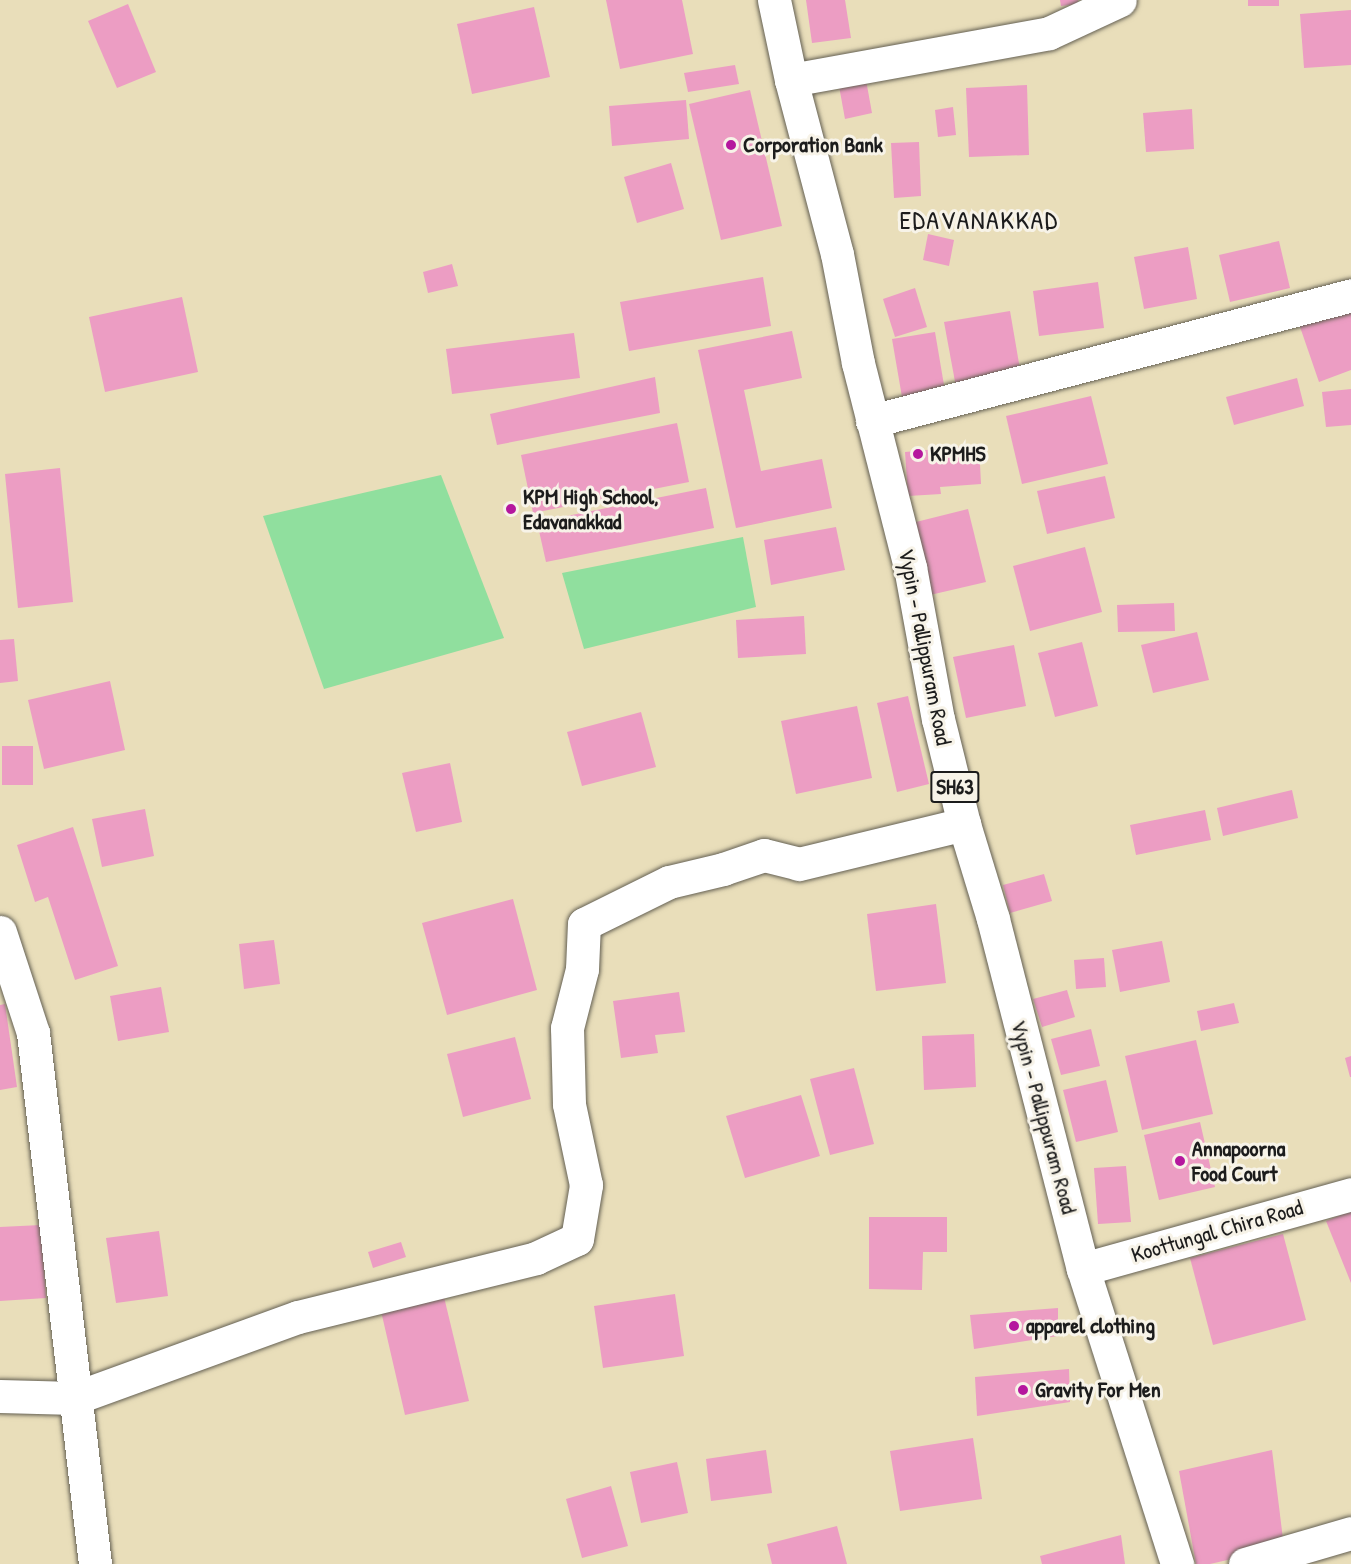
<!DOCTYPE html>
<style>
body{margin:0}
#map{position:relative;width:1351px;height:1564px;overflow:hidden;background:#e9deba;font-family:"Patrick Hand",sans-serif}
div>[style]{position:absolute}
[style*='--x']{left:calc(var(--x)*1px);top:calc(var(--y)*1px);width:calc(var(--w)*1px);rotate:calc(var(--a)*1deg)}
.green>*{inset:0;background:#90df9e}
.building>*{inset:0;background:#ec9dc3}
.roads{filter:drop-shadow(0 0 2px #646053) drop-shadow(0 0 2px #646053)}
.minor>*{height:33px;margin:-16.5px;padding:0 16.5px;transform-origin:16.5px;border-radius:16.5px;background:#fff}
.major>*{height:33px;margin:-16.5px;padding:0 16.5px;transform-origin:16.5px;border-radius:16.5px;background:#fff}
.dots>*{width:16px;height:16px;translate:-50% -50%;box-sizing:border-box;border:3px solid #f7f3e8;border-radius:50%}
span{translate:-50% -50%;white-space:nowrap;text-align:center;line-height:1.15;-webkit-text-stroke:6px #f7f3e8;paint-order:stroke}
.shield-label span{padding:2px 4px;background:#f7f3e8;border:2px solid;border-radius:4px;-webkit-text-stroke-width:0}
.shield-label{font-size:21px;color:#1c1c1c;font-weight:700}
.poi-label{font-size:22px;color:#1c1c1c;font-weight:700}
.left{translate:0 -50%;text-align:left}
.street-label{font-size:22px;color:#1c1c1c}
.quarter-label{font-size:26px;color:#1c1c1c;letter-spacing:1.5px}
</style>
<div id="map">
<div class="green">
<div style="clip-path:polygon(441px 475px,504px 638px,324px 689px,263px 516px)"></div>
<div style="clip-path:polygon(743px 537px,756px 607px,584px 649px,562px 573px)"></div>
</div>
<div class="building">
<div style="clip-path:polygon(606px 0,682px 0,693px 54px,620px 69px)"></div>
<div style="clip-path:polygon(806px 0,845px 0,851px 38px,812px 43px)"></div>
<div style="clip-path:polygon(1060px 0,1078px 0,1078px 4px,1061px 6px)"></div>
<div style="clip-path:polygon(1248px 0,1279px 0,1279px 6px,1248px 6px)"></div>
<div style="clip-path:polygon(128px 4px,156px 72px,117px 88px,88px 21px)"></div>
<div style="clip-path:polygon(534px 7px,550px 77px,472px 94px,457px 24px)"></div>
<div style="clip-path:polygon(1351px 10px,1351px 65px,1304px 68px,1300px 14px)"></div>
<div style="clip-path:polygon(735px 65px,739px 84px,688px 92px,684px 73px)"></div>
<div style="clip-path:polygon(866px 80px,872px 113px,845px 119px,839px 86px)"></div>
<div style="clip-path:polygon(1027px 85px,1029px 155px,969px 157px,966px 88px)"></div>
<div style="clip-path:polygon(750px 90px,782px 226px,721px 240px,689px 104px)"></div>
<div style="clip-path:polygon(686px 100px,689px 139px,612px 146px,609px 106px)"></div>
<div style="clip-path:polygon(953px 107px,956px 135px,938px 137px,935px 110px)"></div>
<div style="clip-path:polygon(1192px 109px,1194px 149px,1146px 152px,1143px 113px)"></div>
<div style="clip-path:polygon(919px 142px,921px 196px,894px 198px,891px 143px)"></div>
<div style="clip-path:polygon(671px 163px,684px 209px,637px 223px,624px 177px)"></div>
<div style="clip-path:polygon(928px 234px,954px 240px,949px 266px,923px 260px)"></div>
<div style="clip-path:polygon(1279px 241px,1290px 288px,1230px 302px,1219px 255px)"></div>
<div style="clip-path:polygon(1188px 247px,1197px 299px,1144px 309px,1134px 257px)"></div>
<div style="clip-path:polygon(452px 264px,458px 286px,428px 293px,423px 272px)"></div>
<div style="clip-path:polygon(763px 277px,771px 326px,629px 351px,620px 302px)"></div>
<div style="clip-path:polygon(1098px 282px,1104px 328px,1039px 336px,1033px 291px)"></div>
<div style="clip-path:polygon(915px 288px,927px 327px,895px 337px,883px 299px)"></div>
<div style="clip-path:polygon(182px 297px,198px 372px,105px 392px,89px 317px)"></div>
<div style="clip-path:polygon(1351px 305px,1351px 370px,1319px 382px,1299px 324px)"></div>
<div style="clip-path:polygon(1010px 311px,1021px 375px,956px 387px,944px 322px)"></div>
<div style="clip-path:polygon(792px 331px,802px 378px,744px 390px,761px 471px,822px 459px,832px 508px,736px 528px,698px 350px)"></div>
<div style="clip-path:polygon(935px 332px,945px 391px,902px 397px,892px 339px)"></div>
<div style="clip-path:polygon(574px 333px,580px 378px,452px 394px,446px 349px)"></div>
<div style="clip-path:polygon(655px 377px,660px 413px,497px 445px,490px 414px)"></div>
<div style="clip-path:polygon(1297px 378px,1304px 406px,1234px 425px,1226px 397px)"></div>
<div style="clip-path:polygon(1351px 389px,1351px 425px,1326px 427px,1322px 392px)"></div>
<div style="clip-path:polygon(1091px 396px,1108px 464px,1022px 484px,1006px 416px)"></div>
<div style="clip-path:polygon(677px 423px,689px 482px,533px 513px,521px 455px)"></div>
<div style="clip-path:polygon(979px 445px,981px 484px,940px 487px,941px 494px,908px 496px,905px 452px)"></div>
<div style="clip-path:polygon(60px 468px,73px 602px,18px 608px,5px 474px)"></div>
<div style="clip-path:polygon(1105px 476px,1115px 518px,1047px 534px,1037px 491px)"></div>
<div style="clip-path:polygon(706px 488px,714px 528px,546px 562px,537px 522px)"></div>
<div style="clip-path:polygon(968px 509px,986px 582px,930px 595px,912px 523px)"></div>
<div style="clip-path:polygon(836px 527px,845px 570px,771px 585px,764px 540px)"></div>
<div style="clip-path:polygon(1085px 547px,1102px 612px,1030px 631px,1013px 566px)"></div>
<div style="clip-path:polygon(1174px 603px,1175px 631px,1118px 632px,1117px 605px)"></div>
<div style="clip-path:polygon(804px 616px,806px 654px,738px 658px,736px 620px)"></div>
<div style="clip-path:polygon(1197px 632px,1209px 680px,1153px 693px,1141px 645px)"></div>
<div style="clip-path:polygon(14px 639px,18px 681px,0 683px,0 640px)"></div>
<div style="clip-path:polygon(1082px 642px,1098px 706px,1055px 717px,1038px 653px)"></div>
<div style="clip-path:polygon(1014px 645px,1026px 706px,966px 718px,953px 657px)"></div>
<div style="clip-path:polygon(110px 681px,125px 750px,44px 769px,28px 700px)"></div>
<div style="clip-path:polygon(908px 696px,929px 784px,897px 792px,877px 703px)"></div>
<div style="clip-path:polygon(857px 706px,872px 778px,796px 794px,781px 721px)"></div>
<div style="clip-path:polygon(641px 712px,656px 767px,582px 786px,567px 732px)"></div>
<div style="clip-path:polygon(2px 746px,33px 746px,33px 785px,2px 785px)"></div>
<div style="clip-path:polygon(450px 763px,462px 822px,416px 832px,402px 773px)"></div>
<div style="clip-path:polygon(1292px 790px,1298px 818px,1223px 836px,1217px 808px)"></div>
<div style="clip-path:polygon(145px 809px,154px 856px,102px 867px,92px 819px)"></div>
<div style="clip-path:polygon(1205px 810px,1211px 840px,1136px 855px,1130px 825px)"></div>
<div style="clip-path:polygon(73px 827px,118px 966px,75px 980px,48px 897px,35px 902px,17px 845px)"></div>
<div style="clip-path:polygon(1044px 874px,1052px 901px,1010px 913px,1003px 885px)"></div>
<div style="clip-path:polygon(513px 899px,537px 990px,447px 1015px,422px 923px)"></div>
<div style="clip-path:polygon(936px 904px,946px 983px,876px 991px,867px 914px)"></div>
<div style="clip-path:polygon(274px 940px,280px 984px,244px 989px,239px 944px)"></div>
<div style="clip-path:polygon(1162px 941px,1170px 982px,1120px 992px,1112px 950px)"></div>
<div style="clip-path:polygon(1104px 958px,1106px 987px,1076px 989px,1074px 960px)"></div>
<div style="clip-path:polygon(161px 987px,169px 1032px,118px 1041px,110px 996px)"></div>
<div style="clip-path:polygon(1067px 990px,1075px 1017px,1042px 1027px,1033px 999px)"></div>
<div style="clip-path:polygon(679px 992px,685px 1032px,655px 1035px,658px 1053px,621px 1058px,613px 1001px)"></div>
<div style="clip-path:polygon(1234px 1003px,1239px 1023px,1201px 1031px,1197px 1011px)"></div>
<div style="clip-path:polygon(5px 1004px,17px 1087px,0 1090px,0 1005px)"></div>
<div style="clip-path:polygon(1091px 1029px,1100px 1066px,1061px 1075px,1051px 1039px)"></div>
<div style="clip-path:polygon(974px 1034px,976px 1087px,924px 1090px,922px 1036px)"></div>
<div style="clip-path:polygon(515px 1037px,531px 1099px,463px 1117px,447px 1054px)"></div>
<div style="clip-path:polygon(1196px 1040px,1213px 1114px,1142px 1130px,1125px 1056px)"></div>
<div style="clip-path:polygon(1351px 1056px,1351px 1077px,1350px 1077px,1345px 1058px)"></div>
<div style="clip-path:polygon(854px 1068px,874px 1144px,830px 1155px,810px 1079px)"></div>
<div style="clip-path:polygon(1106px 1080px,1118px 1132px,1076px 1142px,1063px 1090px)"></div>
<div style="clip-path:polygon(801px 1095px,820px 1156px,745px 1178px,726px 1116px)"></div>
<div style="clip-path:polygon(1200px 1122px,1215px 1187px,1159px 1200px,1144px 1135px)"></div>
<div style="clip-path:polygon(1126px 1166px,1131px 1222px,1098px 1224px,1094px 1168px)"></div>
<div style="clip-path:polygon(1351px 1211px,1351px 1283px,1326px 1221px)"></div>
<div style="clip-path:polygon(869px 1217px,947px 1217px,947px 1252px,923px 1252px,922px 1290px,869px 1289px)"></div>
<div style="clip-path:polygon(41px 1225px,46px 1298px,0 1301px,0 1227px)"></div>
<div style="clip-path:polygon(159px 1231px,168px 1296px,116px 1303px,106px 1238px)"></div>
<div style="clip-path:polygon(1283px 1234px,1306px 1320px,1213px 1345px,1190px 1258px)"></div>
<div style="clip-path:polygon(401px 1242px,406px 1257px,373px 1268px,368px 1252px)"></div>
<div style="clip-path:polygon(675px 1294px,684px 1356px,603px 1368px,594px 1306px)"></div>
<div style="clip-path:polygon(444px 1297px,469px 1401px,405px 1415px,381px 1311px)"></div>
<div style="clip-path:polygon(1058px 1308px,1058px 1336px,974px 1349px,970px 1315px)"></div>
<div style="clip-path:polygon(1069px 1369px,1070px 1402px,977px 1416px,975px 1377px)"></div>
<div style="clip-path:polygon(973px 1438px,982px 1499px,900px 1511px,890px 1451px)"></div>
<div style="clip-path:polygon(766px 1450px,772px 1493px,711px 1501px,706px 1459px)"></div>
<div style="clip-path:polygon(1272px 1450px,1284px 1547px,1210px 1564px,1196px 1564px,1179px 1471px)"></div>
<div style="clip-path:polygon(677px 1462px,688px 1513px,641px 1523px,630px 1472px)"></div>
<div style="clip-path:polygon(611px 1486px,628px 1546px,582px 1558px,566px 1499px)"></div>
<div style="clip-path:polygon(837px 1526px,847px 1564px,772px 1564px,767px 1544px)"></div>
<div style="clip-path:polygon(1121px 1535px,1125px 1564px,1042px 1564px,1040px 1556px)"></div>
</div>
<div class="roads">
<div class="minor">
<div style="--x:791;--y:80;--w:262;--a:-10.3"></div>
<div style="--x:1049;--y:33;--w:78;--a:-24.9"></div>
<div style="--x:872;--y:421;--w:495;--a:-14.7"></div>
<div style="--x:0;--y:932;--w:106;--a:71.9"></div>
<div style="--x:33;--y:1033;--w:535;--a:83.34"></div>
<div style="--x:1083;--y:1269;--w:278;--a:-15.6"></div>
<div style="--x:0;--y:1396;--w:75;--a:1.5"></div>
<div style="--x:75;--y:1398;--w:237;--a:-20"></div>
<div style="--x:298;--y:1317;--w:245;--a:-13.9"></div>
<div style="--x:536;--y:1258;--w:45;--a:-24.9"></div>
<div style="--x:577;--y:1239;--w:55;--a:-80.5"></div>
<div style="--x:586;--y:1185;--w:83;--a:-101.9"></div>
<div style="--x:569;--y:1104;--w:76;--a:-91.5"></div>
<div style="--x:567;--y:1028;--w:61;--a:-75.7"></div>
<div style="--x:582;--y:969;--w:45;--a:-87.5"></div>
<div style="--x:584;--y:924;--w:95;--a:-26.3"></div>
<div style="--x:669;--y:882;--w:56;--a:-13.5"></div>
<div style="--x:723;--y:869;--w:43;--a:-18.9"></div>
<div style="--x:764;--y:855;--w:36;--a:14"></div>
<div style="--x:799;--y:864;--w:170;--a:-13.6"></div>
<div style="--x:1245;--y:1564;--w:110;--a:-16.3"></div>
</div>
<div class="major">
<div style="--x:774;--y:0;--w:82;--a:78"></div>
<div style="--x:791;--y:80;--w:180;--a:75.2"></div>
<div style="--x:837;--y:254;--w:111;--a:79.1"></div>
<div style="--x:858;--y:363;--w:211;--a:75.7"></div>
<div style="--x:910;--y:567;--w:155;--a:79.6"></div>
<div style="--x:938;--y:719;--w:108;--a:76.1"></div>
<div style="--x:964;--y:824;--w:99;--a:73"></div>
<div style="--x:993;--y:919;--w:361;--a:75.6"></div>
<div style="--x:1083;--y:1269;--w:310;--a:72.3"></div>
</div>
</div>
<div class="dots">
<div style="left:731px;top:145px;background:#b5179e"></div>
<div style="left:918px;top:454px;background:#b5179e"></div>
<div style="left:511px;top:509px;background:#b5179e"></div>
<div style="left:1180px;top:1161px;background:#b5179e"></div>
<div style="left:1014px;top:1326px;background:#b5179e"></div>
<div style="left:1023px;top:1390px;background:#b5179e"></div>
</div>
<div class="shield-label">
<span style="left:955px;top:787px">SH63</span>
</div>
<div class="poi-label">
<span class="left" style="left:743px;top:145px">Corporation Bank</span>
<span class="left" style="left:930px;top:454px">KPMHS</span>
<span class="left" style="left:523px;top:509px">KPM High School,<br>Edavanakkad</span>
<span class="left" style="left:1192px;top:1161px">Annapoorna<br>Food Court</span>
<span class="left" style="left:1026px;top:1326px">apparel clothing</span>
<span class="left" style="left:1035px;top:1390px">Gravity For Men</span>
</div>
<div class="street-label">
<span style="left:925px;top:647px;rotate:79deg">Vypin - Pallippuram Road</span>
<span style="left:1044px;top:1117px;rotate:75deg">Vypin - Pallippuram Road</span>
<span style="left:1217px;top:1231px;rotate:-16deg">Koottungal Chira Road</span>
</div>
<div class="quarter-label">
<span style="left:979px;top:220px">EDAVANAKKAD</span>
</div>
</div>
